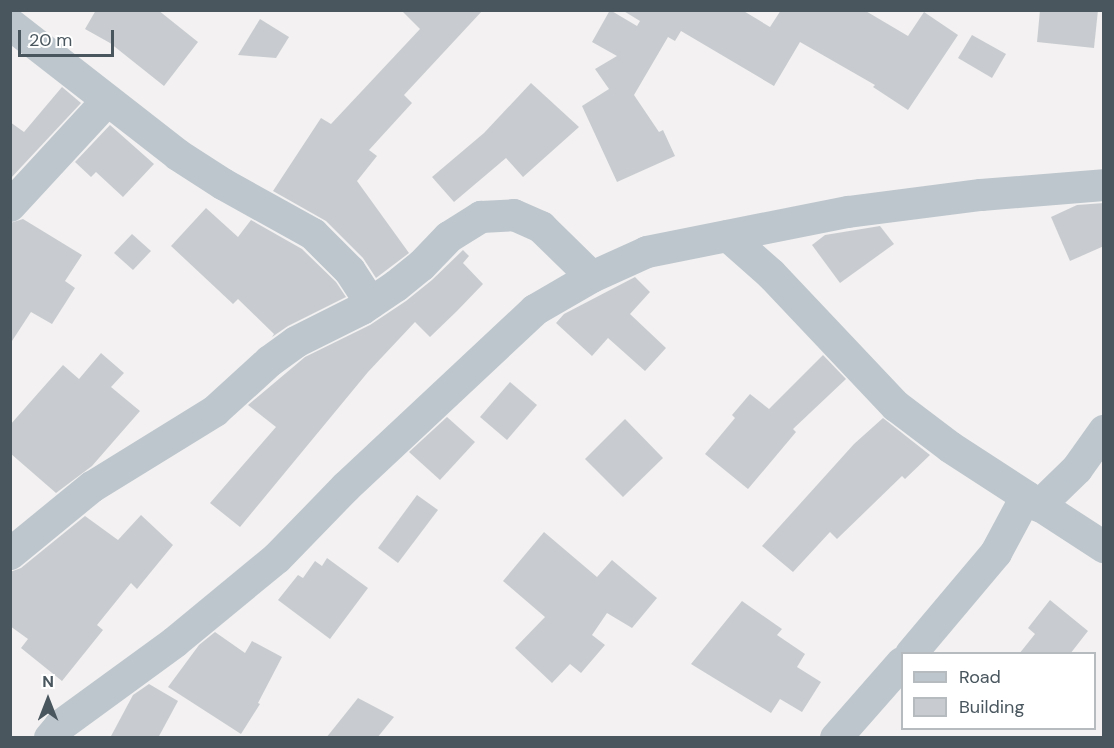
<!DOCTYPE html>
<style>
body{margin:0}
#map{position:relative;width:1114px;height:748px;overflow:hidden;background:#f3f1f1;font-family:"DM Sans",sans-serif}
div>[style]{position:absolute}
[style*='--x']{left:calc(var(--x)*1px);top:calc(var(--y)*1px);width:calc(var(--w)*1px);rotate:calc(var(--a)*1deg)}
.building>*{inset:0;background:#c8ccd0}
.minor>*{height:32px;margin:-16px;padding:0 16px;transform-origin:16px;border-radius:16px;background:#bdc6cd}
span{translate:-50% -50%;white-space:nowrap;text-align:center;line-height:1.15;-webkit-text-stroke:4.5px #fff;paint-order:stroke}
.frame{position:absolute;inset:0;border:12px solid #49565e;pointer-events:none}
.legend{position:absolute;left:901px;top:652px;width:195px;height:78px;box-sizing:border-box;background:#fff;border:2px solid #b6bbbf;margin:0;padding:8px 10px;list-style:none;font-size:18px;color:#49565e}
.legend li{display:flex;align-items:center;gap:12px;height:30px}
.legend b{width:30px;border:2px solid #b6bbbf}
.north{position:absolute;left:18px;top:670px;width:60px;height:60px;-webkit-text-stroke:4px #fff;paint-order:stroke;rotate:0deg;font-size:16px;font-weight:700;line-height:24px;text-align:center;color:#49565e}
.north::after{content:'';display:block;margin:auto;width:21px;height:27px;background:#49565e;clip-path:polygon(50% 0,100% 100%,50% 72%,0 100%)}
.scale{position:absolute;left:18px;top:30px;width:96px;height:27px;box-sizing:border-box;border:3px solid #49565e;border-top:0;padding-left:8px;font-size:18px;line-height:21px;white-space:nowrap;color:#49565e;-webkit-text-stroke:4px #fff;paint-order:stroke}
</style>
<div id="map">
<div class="building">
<div style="clip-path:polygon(96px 10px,158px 10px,198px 42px,164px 86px,110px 43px,85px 29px)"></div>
<div style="clip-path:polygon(401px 10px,483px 10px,404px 95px,412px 103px,369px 150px,377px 156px,357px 181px,409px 253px,376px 278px,363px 258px,326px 221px,273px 191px,321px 118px,331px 124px,420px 29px)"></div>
<div style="clip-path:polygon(610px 10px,637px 26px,640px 21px,622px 10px,742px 10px,770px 27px,781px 10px,864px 10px,908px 36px,924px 12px,958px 35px,908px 110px,873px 87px,875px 85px,800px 42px,774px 86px,681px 31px,675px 41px,668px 37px,634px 95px,659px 132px,663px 130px,675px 156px,617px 182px,582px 106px,609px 89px,595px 69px,617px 56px,592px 42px)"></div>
<div style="clip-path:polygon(1040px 10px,1098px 10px,1094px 48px,1037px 42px)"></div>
<div style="clip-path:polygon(260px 19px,289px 37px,276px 58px,238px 55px)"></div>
<div style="clip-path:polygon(972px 35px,1006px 54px,992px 78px,958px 58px)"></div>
<div style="clip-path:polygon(531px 83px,579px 127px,523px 177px,506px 158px,454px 202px,432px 177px,484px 133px)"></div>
<div style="clip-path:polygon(62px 87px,81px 103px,10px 179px,10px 122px,24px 132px)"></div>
<div style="clip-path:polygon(110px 125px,154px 164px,123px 197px,96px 172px,91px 177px,75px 162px)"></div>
<div style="clip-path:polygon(1104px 203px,1104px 246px,1070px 261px,1051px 217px,1077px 205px)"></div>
<div style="clip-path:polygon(206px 208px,238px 237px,251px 220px,302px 249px,336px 282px,346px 297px,288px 326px,272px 337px,274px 334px,238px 299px,233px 304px,171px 246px)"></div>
<div style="clip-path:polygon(23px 219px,82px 255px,65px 281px,75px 288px,52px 324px,31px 312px,10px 344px,10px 223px)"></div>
<div style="clip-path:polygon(880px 226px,894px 244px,840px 283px,812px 245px,825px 235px)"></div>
<div style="clip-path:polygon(132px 234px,151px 251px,133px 270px,114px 253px)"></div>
<div style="clip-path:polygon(463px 250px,469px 256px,463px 263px,483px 284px,457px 311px,430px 337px,415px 322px,368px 372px,240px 527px,210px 503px,276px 427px,248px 405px,305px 357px,370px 325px,406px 301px,432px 280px)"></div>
<div style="clip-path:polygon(635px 277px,650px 292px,630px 314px,666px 348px,645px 371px,608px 338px,592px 356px,556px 323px,564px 314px)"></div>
<div style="clip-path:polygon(101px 353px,124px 373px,111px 387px,140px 411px,92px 466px,56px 493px,10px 453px,10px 425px,63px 365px,79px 379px)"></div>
<div style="clip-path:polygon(823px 355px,846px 379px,793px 429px,796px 432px,748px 489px,705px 454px,735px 418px,732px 415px,750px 394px,769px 409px)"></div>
<div style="clip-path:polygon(510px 382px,537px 405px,507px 440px,480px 417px)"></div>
<div style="clip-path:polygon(447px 417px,475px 442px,440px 480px,409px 452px)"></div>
<div style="clip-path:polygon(883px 418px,930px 455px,905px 479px,902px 476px,837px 539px,830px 532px,793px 572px,762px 546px,854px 444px)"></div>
<div style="clip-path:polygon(625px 419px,663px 458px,623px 497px,585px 459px)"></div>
<div style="clip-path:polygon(417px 495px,438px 510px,398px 563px,378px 548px)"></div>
<div style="clip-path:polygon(141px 515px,173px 545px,137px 589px,131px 583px,97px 625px,103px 630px,62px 681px,21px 648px,28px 639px,10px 626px,10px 572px,21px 568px,85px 516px,118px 540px)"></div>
<div style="clip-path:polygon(544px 532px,597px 577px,612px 560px,657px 598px,632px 628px,607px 613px,592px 635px,605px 645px,581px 673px,570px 664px,552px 683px,515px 648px,545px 617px,503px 581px)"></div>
<div style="clip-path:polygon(327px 558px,368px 588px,330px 639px,278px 600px,298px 575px,303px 578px,315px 561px,322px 566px)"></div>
<div style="clip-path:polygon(1050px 600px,1088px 631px,1070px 654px,1019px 654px,1035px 634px,1028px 628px)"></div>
<div style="clip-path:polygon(742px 601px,782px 629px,777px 635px,805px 654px,797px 667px,821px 682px,802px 712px,780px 699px,771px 713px,691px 664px)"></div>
<div style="clip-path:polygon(215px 632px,245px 653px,252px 641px,282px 657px,258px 703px,260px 704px,241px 734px,168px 687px,199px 645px)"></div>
<div style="clip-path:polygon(149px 684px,178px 701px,158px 738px,110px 738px,133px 695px)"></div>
<div style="clip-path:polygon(358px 698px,394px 717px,377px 738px,326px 738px)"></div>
</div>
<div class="minor">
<div style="--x:10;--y:24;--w:213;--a:37.9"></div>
<div style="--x:178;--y:155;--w:54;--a:32.8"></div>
<div style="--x:223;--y:184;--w:103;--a:29.1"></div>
<div style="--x:313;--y:234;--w:52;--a:45"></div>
<div style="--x:350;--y:271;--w:38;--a:57"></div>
<div style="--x:10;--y:206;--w:143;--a:-47.3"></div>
<div style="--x:728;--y:236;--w:57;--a:41.5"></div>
<div style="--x:771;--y:274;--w:182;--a:46.6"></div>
<div style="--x:896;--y:406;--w:68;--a:37.2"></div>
<div style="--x:950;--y:447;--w:184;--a:33"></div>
<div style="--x:1039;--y:506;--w:53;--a:-44.2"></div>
<div style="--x:1077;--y:469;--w:47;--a:-54.6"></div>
<div style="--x:10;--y:554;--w:106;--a:-39.3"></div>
<div style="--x:92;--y:487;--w:145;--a:-31.7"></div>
<div style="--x:215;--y:411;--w:74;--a:-42.3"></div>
<div style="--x:270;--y:361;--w:32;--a:-36"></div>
<div style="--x:296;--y:342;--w:74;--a:-26.6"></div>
<div style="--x:362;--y:309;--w:41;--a:-34.1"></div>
<div style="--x:396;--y:286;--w:32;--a:-39"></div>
<div style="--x:421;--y:266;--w:40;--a:-46"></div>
<div style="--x:449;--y:237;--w:38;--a:-32"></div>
<div style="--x:481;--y:217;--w:33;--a:-3"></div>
<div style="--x:514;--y:215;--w:30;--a:24"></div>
<div style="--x:541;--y:227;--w:71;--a:44.4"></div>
<div style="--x:911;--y:654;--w:132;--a:-49.9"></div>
<div style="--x:996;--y:553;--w:64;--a:-61.8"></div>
<div style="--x:50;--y:738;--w:16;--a:-50"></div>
<div style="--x:60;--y:726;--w:142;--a:-36.1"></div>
<div style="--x:175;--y:642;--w:132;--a:-39.5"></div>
<div style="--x:277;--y:558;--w:99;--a:-45.8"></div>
<div style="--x:346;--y:487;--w:259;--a:-43.1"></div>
<div style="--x:535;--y:310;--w:66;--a:-30.1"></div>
<div style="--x:592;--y:277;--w:60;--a:-24.4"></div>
<div style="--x:647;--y:252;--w:205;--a:-11.3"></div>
<div style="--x:848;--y:212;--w:134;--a:-7.3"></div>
<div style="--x:981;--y:195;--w:123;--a:-4.6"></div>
<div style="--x:836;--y:738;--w:100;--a:-48.7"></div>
</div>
<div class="frame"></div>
<ul class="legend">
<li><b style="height:8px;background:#bdc6cd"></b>Road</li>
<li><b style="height:16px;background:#c8ccd0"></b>Building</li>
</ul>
<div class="north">N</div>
<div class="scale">20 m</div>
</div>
